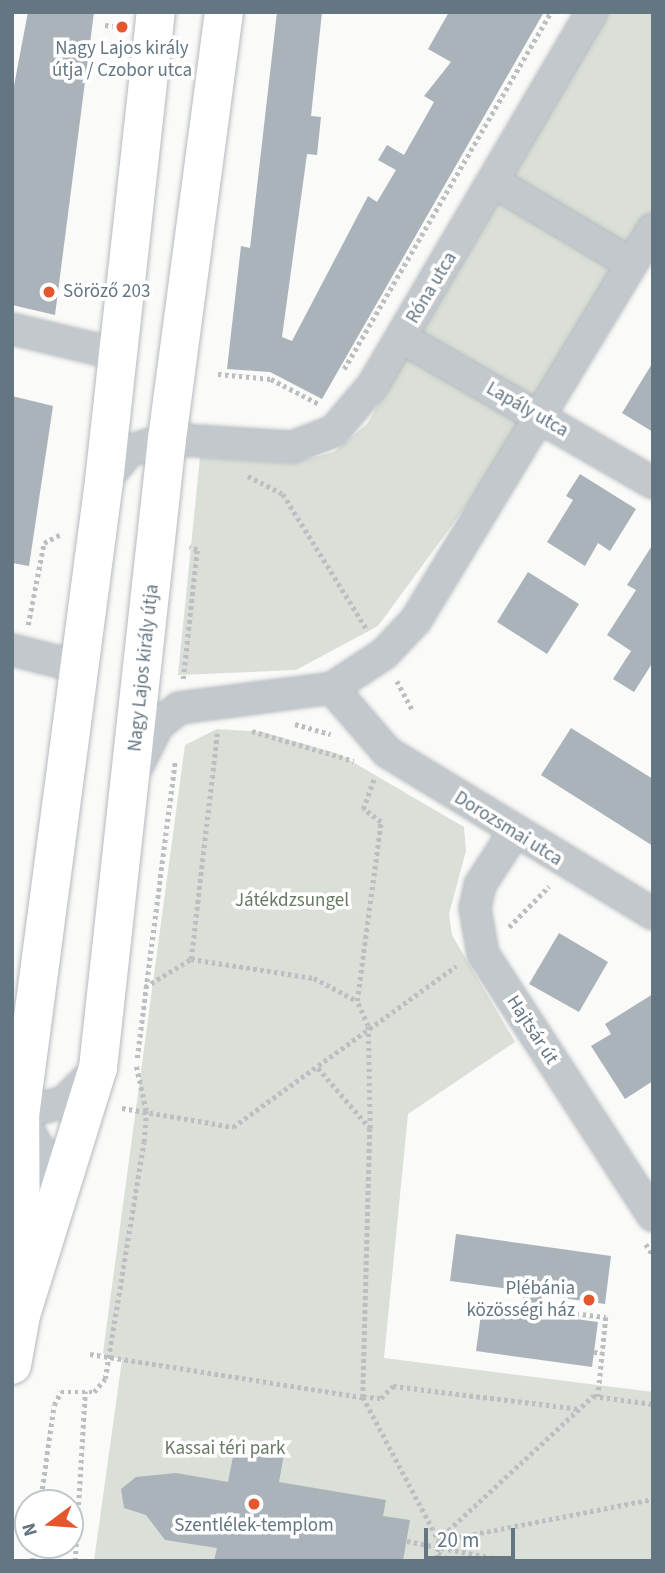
<!DOCTYPE html>
<meta charset="utf-8">
<style>
body{margin:0}
#map{position:relative;width:665px;height:1573px;overflow:hidden;background:#fafaf8;font-family:"Source Sans 3",sans-serif}
div>[style]{position:absolute}
[style*='--x']{left:calc(var(--x)*1px);top:calc(var(--y)*1px);width:calc(var(--w)*1px);rotate:calc(var(--a)*1deg)}
.green>*{inset:0;background:#dadfd7}
.building>*{inset:0;background:#aab3b9}
.path>*{height:4.5px;margin-top:-2.25px;transform-origin:0;background:repeating-linear-gradient(90deg,#bbbfc2 0 3.5px,transparent 0 7px)}
.roads{filter:drop-shadow(0 0 2px #b5babe) drop-shadow(0 0 2px #b5babe)}
.minor>*{height:30px;margin:-15px;padding:0 15px;transform-origin:15px;border-radius:15px;background:#c3c8cc}
.major>*{height:38px;margin:-19px;padding:0 19px;transform-origin:19px;border-radius:19px;background:#fff}
.dots>*{width:19px;height:19px;translate:-50% -50%;box-sizing:border-box;border:4px solid #fff;border-radius:50%}
span{translate:-50% -50%;white-space:nowrap;text-align:center;line-height:1.15;-webkit-text-stroke:7px #fff;paint-order:stroke}
.poi-label{font-size:19px;color:#657683}
.left{translate:0 -50%;text-align:left}
.right{translate:-100% -50%;text-align:right}
.street-label{font-size:19px;color:#657683}
.park-label{font-size:19px;color:#687a64}
.frame{position:absolute;inset:0;border:14px solid #657683;pointer-events:none}
.north{position:absolute;left:14px;top:1489px;width:70px;height:70px;box-sizing:border-box;background:#fff;border:2px solid #c1c8cd;border-radius:50%;rotate:254deg;font-size:19px;font-weight:700;line-height:28px;text-align:center;color:#657683}
.north::after{content:'';display:block;margin:auto;width:24px;height:32px;background:#e4572e;clip-path:polygon(50% 0,100% 100%,50% 72%,0 100%)}
.scale{position:absolute;left:424px;top:1528px;width:91px;height:32px;box-sizing:border-box;border:4px solid #657683;border-top:0;padding-left:9px;font-size:21px;line-height:24px;white-space:nowrap;color:#657683;-webkit-text-stroke:5px #fff;paint-order:stroke}
</style>
<div id="map">
<div class="green">
<div style="clip-path:polygon(605px 12px,653px 12px,653px 214px,532px 416px,378px 626px,296px 670px,178px 675px,200px 457px,291px 463px,334px 452px,367px 424px)"></div>
<div style="clip-path:polygon(217px 729px,263px 732px,339px 754px,464px 827px,466px 851px,449px 914px,452px 935px,515px 1042px,408px 1114px,384px 1358px,653px 1392px,653px 1561px,94px 1561px,122px 1360px,103px 1353px,185px 745px)"></div>
</div>
<div class="building">
<div style="clip-path:polygon(28px 12px,94px 12px,55px 315px,12px 305px,12px 96px)"></div>
<div style="clip-path:polygon(277px 12px,322px 12px,311px 116px,321px 117px,317px 155px,307px 154px,282px 337px,292px 341px,368px 196px,377px 202px,396px 170px,378px 160px,387px 145px,404px 155px,434px 102px,424px 96px,451px 62px,428px 49px,449px 12px,544px 12px,322px 399px,270px 372px,227px 369px,241px 246px,250px 248px)"></div>
<div style="clip-path:polygon(653px 362px,653px 432px,622px 413px)"></div>
<div style="clip-path:polygon(12px 396px,53px 406px,29px 566px,12px 563px)"></div>
<div style="clip-path:polygon(580px 474px,636px 509px,610px 551px,598px 543px,585px 566px,547px 542px,573px 500px,566px 496px)"></div>
<div style="clip-path:polygon(653px 544px,653px 662px,634px 692px,613px 679px,631px 651px,607px 635px,636px 590px,627px 585px)"></div>
<div style="clip-path:polygon(528px 572px,579px 604px,547px 654px,497px 622px)"></div>
<div style="clip-path:polygon(571px 728px,653px 779px,653px 846px,541px 775px)"></div>
<div style="clip-path:polygon(559px 933px,608px 962px,579px 1012px,529px 984px)"></div>
<div style="clip-path:polygon(653px 994px,653px 1081px,625px 1099px,591px 1046px,611px 1034px,605px 1024px)"></div>
<div style="clip-path:polygon(456px 1234px,611px 1256px,605px 1304px,541px 1295px,547px 1315px,598px 1322px,592px 1367px,476px 1351px,482px 1307px,521px 1313px,524px 1291px,450px 1281px)"></div>
<div style="clip-path:polygon(236px 1441px,285px 1449px,279px 1482px,386px 1500px,383px 1516px,410px 1520px,403px 1561px,214px 1561px,217px 1548px,165px 1540px,146px 1515px,124px 1508px,121px 1489px,136px 1477px,176px 1473px,228px 1482px)"></div>
</div>
<div class="path">
<div style="--x:105;--y:25;--w:16;--a:7"></div>
<div style="--x:344;--y:369;--w:413;--a:-59.9"></div>
<div style="--x:218;--y:374;--w:53;--a:5.4"></div>
<div style="--x:271;--y:379;--w:54;--a:27.5"></div>
<div style="--x:248;--y:476;--w:39;--a:27"></div>
<div style="--x:283;--y:494;--w:161;--a:58.2"></div>
<div style="--x:28;--y:625;--w:84;--a:-79"></div>
<div style="--x:44;--y:543;--w:21;--a:-28"></div>
<div style="--x:183;--y:679;--w:130;--a:-83.8"></div>
<div style="--x:197;--y:550;--w:8;--a:-157"></div>
<div style="--x:397;--y:681;--w:34;--a:62"></div>
<div style="--x:295;--y:724;--w:37;--a:16"></div>
<div style="--x:252;--y:731;--w:106;--a:16.4"></div>
<div style="--x:509;--y:927;--w:57;--a:-45.7"></div>
<div style="--x:191;--y:959;--w:227;--a:-83.4"></div>
<div style="--x:145;--y:987;--w:54;--a:-31.3"></div>
<div style="--x:191;--y:959;--w:124;--a:8.8"></div>
<div style="--x:314;--y:978;--w:49;--a:28.1"></div>
<div style="--x:137;--y:1058;--w:299;--a:-82.7"></div>
<div style="--x:318;--y:1068;--w:79;--a:49.1"></div>
<div style="--x:370;--y:1128;--w:269;--a:91.5"></div>
<div style="--x:363;--y:1397;--w:163;--a:62.2"></div>
<div style="--x:439;--y:1541;--w:20;--a:96"></div>
<div style="--x:122;--y:1108;--w:113;--a:9.7"></div>
<div style="--x:233;--y:1127;--w:275;--a:-35.8"></div>
<div style="--x:370;--y:1128;--w:102;--a:-91.1"></div>
<div style="--x:368;--y:1026;--w:27;--a:-114"></div>
<div style="--x:357;--y:1001;--w:181;--a:-82.4"></div>
<div style="--x:381;--y:822;--w:22;--a:-144"></div>
<div style="--x:363;--y:809;--w:33;--a:-70"></div>
<div style="--x:646;--y:1244;--w:13;--a:58"></div>
<div style="--x:548;--y:1310;--w:58;--a:6.9"></div>
<div style="--x:606;--y:1317;--w:80;--a:95.7"></div>
<div style="--x:594;--y:1352;--w:8;--a:7"></div>
<div style="--x:90;--y:1354;--w:276;--a:9"></div>
<div style="--x:363;--y:1397;--w:18;--a:3"></div>
<div style="--x:381;--y:1398;--w:17;--a:-45"></div>
<div style="--x:393;--y:1386;--w:189;--a:7"></div>
<div style="--x:40;--y:1503;--w:99;--a:-81.9"></div>
<div style="--x:54;--y:1405;--w:15;--a:-62"></div>
<div style="--x:61;--y:1392;--w:33;--a:0"></div>
<div style="--x:94;--y:1392;--w:17;--a:-50"></div>
<div style="--x:105;--y:1379;--w:240;--a:-80.7"></div>
<div style="--x:144;--y:1142;--w:31;--a:-86"></div>
<div style="--x:146;--y:1111;--w:46;--a:-102.5"></div>
<div style="--x:438;--y:1540;--w:212;--a:-42.9"></div>
<div style="--x:593;--y:1396;--w:61;--a:7.6"></div>
<div style="--x:407;--y:1541;--w:103;--a:11.2"></div>
<div style="--x:439;--y:1541;--w:218;--a:-11.1"></div>
<div style="--x:438;--y:1553;--w:15;--a:32"></div>
<div style="--x:32;--y:1561;--w:16;--a:-83"></div>
<div style="--x:75;--y:1561;--w:170;--a:-86.6"></div>
</div>
<div class="roads">
<div class="minor">
<div style="--x:496;--y:183;--w:156;--a:30.8"></div>
<div style="--x:12;--y:329;--w:108;--a:13.4"></div>
<div style="--x:402;--y:338;--w:290;--a:30"></div>
<div style="--x:104;--y:481;--w:39;--a:-50"></div>
<div style="--x:129;--y:451;--w:40;--a:-18"></div>
<div style="--x:167;--y:439;--w:125;--a:3.7"></div>
<div style="--x:292;--y:447;--w:45;--a:-20.9"></div>
<div style="--x:334;--y:431;--w:60;--a:-49.7"></div>
<div style="--x:373;--y:385;--w:433;--a:-59.6"></div>
<div style="--x:12;--y:650;--w:69;--a:14.2"></div>
<div style="--x:332;--y:688;--w:84;--a:49.3"></div>
<div style="--x:387;--y:752;--w:311;--a:31.3"></div>
<div style="--x:137;--y:767;--w:47;--a:-63.4"></div>
<div style="--x:158;--y:725;--w:27;--a:-39"></div>
<div style="--x:179;--y:708;--w:154;--a:-7.4"></div>
<div style="--x:332;--y:688;--w:62;--a:-33.2"></div>
<div style="--x:384;--y:654;--w:47;--a:-46.7"></div>
<div style="--x:416;--y:620;--w:457;--a:-58.8"></div>
<div style="--x:513;--y:834;--w:61;--a:122.9"></div>
<div style="--x:480;--y:885;--w:24;--a:102"></div>
<div style="--x:475;--y:908;--w:47;--a:80.1"></div>
<div style="--x:483;--y:954;--w:312;--a:57"></div>
<div style="--x:12;--y:1116;--w:54;--a:-15.1"></div>
<div style="--x:64;--y:1102;--w:47;--a:-45"></div>
<div style="--x:20;--y:1116;--w:46;--a:60.1"></div>
<div style="--x:43;--y:1156;--w:61;--a:90"></div>
</div>
<div class="major">
<div style="--x:21;--y:1281;--w:165;--a:-90.3"></div>
<div style="--x:20;--y:1116;--w:641;--a:-82.46"></div>
<div style="--x:104;--y:481;--w:472;--a:-83.7"></div>
<div style="--x:12;--y:1365;--w:51;--a:-79.8"></div>
<div style="--x:21;--y:1315;--w:259;--a:-72.7"></div>
<div style="--x:98;--y:1068;--w:633;--a:-83.74"></div>
<div style="--x:167;--y:439;--w:431;--a:-82.4"></div>
</div>
</div>
<div class="dots">
<div style="left:122px;top:27px;background:#e4572e"></div>
<div style="left:49px;top:292px;background:#e4572e"></div>
<div style="left:589px;top:1300px;background:#e4572e"></div>
<div style="left:254px;top:1504px;background:#e4572e"></div>
</div>
<div class="poi-label">
<span style="left:122px;top:60px">Nagy Lajos király<br>útja / Czobor utca</span>
<span class="left" style="left:63px;top:292px">Söröző 203</span>
<span class="right" style="left:575px;top:1300px">Plébánia<br>közösségi ház</span>
<span style="left:254px;top:1526px">Szentlélek-templom</span>
</div>
<div class="street-label">
<span style="left:432px;top:288px;rotate:-59deg">Róna utca</span>
<span style="left:527px;top:410px;rotate:30deg">Lapály utca</span>
<span style="left:144px;top:668px;rotate:-84deg">Nagy Lajos király útja</span>
<span style="left:508px;top:829px;rotate:32deg">Dorozsmai utca</span>
<span style="left:532px;top:1030px;rotate:57deg">Hajtsár út</span>
</div>
<div class="park-label">
<span style="left:292px;top:901px">Játékdzsungel</span>
<span style="left:225px;top:1449px">Kassai téri park</span>
</div>
<div class="frame"></div>
<div class="north">N</div>
<div class="scale">20 m</div>
</div>
